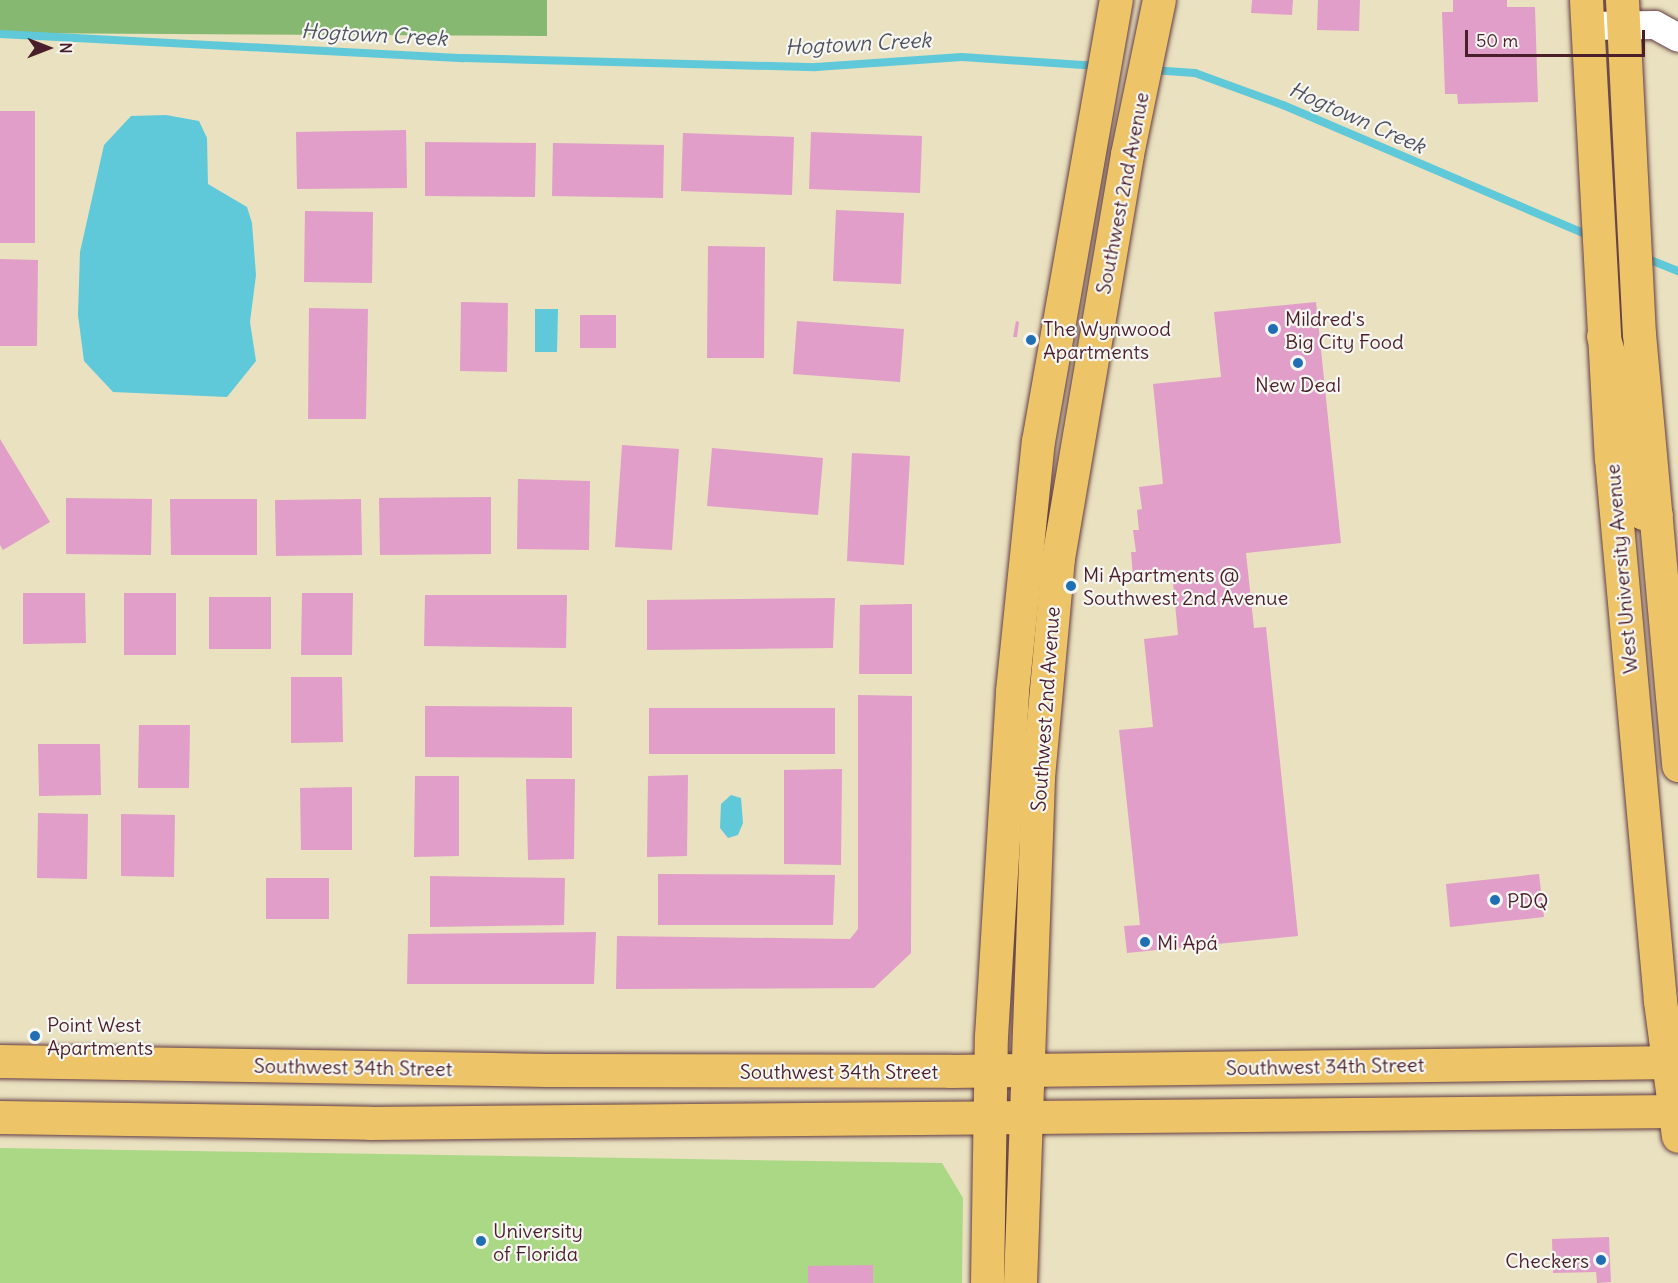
<!DOCTYPE html>
<meta charset="utf-8">
<style>
body{margin:0}
#map{position:relative;width:1678px;height:1283px;overflow:hidden;background:#e9e1bf;font-family:Delius,sans-serif}
div>[style]{position:absolute}
[style*='--x']{left:calc(var(--x)*1px);top:calc(var(--y)*1px);width:calc(var(--w)*1px);rotate:calc(var(--a)*1deg)}
.green>*{inset:0;background:#aad885}
.forest>*{inset:0;background:#87b872}
.water>*{inset:0;background:#5fc9d9}
.stream>*{height:8px;margin:-4px;padding:0 4px;transform-origin:4px;border-radius:4px;background:#5fc9d9}
.building>*{inset:0;background:#e19ec8}
.roads{filter:drop-shadow(0 0 2px #623c41) drop-shadow(0 0 2px #623c41)}
.minor>*{height:28px;margin:-14px;padding:0 14px;transform-origin:14px;border-radius:14px;background:#fff}
.major>*{height:33px;margin:-16.5px;padding:0 16.5px;transform-origin:16.5px;border-radius:16.5px;background:#eec469}
.highway>*{height:33px;margin:-16.5px;padding:0 16.5px;transform-origin:16.5px;border-radius:16.5px;background:#eec469}
.dots>*{width:16px;height:16px;translate:-50% -50%;box-sizing:border-box;border:3px solid #f6f6f2;border-radius:50%}
span{translate:-50% -50%;white-space:nowrap;text-align:center;line-height:1.15;-webkit-text-stroke:4.5px #f6f6f2;paint-order:stroke}
.street-label{font-size:20px;color:#4a1f2b}
.poi-label{font-size:20px;color:#4a1f2b}
.left{translate:0 -50%;text-align:left}
.right{translate:-100% -50%;text-align:right}
.water-label{font-size:21px;color:#50525f;font-style:italic}
.north{position:absolute;left:18px;top:18px;width:60px;height:60px;-webkit-text-stroke:4px #f6f6f2;paint-order:stroke;rotate:90deg;font-size:16px;font-weight:700;line-height:24px;text-align:center;color:#4a1f2b}
.north::after{content:'';display:block;margin:auto;width:21px;height:27px;background:#4a1f2b;clip-path:polygon(50% 0,100% 100%,50% 72%,0 100%)}
.scale{position:absolute;left:1465px;top:30px;width:180px;height:27px;box-sizing:border-box;border:3px solid #4a1f2b;border-top:0;padding-left:8px;font-size:18px;line-height:21px;white-space:nowrap;color:#4a1f2b;-webkit-text-stroke:4px #f6f6f2;paint-order:stroke}
</style>
<div id="map">
<div class="green">
<div style="clip-path:polygon(0 1148px,942px 1163px,963px 1198px,962px 1283px,0 1283px)"></div>
</div>
<div class="forest">
<div style="clip-path:polygon(0 0,547px 0,547px 36px,0 33px)"></div>
</div>
<div class="water">
<div style="clip-path:polygon(166px 115px,199px 121px,207px 138px,208px 184px,247px 207px,252px 223px,256px 275px,250px 322px,256px 361px,227px 397px,113px 392px,84px 361px,78px 315px,80px 252px,104px 145px,131px 116px)"></div>
<div style="clip-path:polygon(535px 309px,558px 309px,557px 352px,535px 352px)"></div>
<div style="clip-path:polygon(731px 795px,741px 798px,743px 823px,738px 835px,728px 838px,720px 828px,721px 804px)"></div>
</div>
<div class="stream">
<div style="--x:0;--y:34;--w:464;--a:3"></div>
<div style="--x:463;--y:58;--w:353;--a:1.5"></div>
<div style="--x:816;--y:67;--w:146;--a:-3.9"></div>
<div style="--x:962;--y:57;--w:136;--a:3.8"></div>
<div style="--x:1152;--y:70;--w:43;--a:4"></div>
<div style="--x:1195;--y:73;--w:94;--a:20"></div>
<div style="--x:1283;--y:105;--w:334;--a:23.1"></div>
<div style="--x:1643;--y:257;--w:38;--a:22"></div>
</div>
<div class="building">
<div style="clip-path:polygon(1252px 0,1293px 0,1292px 15px,1251px 13px)"></div>
<div style="clip-path:polygon(1318px 0,1360px 0,1359px 31px,1317px 30px)"></div>
<div style="clip-path:polygon(1453px 0,1507px 0,1507px 7px,1535px 7px,1538px 102px,1458px 104px,1457px 94px,1445px 94px,1442px 12px,1453px 12px)"></div>
<div style="clip-path:polygon(0 111px,35px 111px,35px 243px,0 243px)"></div>
<div style="clip-path:polygon(406px 130px,407px 188px,297px 189px,296px 132px)"></div>
<div style="clip-path:polygon(811px 132px,922px 136px,920px 193px,809px 189px)"></div>
<div style="clip-path:polygon(683px 133px,794px 137px,792px 195px,681px 191px)"></div>
<div style="clip-path:polygon(425px 142px,536px 143px,535px 197px,425px 196px)"></div>
<div style="clip-path:polygon(553px 143px,664px 145px,663px 198px,552px 196px)"></div>
<div style="clip-path:polygon(836px 210px,904px 213px,901px 284px,833px 281px)"></div>
<div style="clip-path:polygon(305px 211px,373px 212px,372px 283px,304px 282px)"></div>
<div style="clip-path:polygon(708px 246px,765px 247px,764px 358px,707px 358px)"></div>
<div style="clip-path:polygon(0 259px,38px 260px,37px 346px,0 346px)"></div>
<div style="clip-path:polygon(461px 302px,508px 303px,507px 372px,460px 371px)"></div>
<div style="clip-path:polygon(1316px 302px,1341px 543px,1246px 553px,1254px 628px,1266px 627px,1298px 936px,1127px 953px,1124px 926px,1140px 925px,1119px 730px,1153px 727px,1144px 639px,1178px 635px,1172px 572px,1133px 576px,1131px 552px,1136px 552px,1133px 530px,1139px 530px,1137px 510px,1142px 509px,1139px 487px,1163px 484px,1153px 384px,1221px 377px,1214px 312px)"></div>
<div style="clip-path:polygon(309px 308px,368px 309px,366px 419px,308px 419px)"></div>
<div style="clip-path:polygon(580px 315px,616px 315px,616px 348px,580px 348px)"></div>
<div style="clip-path:polygon(797px 321px,904px 329px,900px 382px,793px 374px)"></div>
<div style="clip-path:polygon(1016px 321px,1019px 322px,1017px 337px,1013px 337px)"></div>
<div style="clip-path:polygon(0 439px,50px 522px,3px 550px,0 545px)"></div>
<div style="clip-path:polygon(622px 445px,679px 449px,672px 550px,615px 547px)"></div>
<div style="clip-path:polygon(712px 448px,823px 458px,818px 515px,707px 506px)"></div>
<div style="clip-path:polygon(852px 453px,910px 456px,904px 565px,847px 561px)"></div>
<div style="clip-path:polygon(518px 479px,590px 481px,589px 550px,517px 549px)"></div>
<div style="clip-path:polygon(491px 497px,491px 554px,380px 555px,379px 498px)"></div>
<div style="clip-path:polygon(66px 498px,152px 499px,151px 555px,66px 554px)"></div>
<div style="clip-path:polygon(170px 499px,257px 499px,257px 555px,171px 555px)"></div>
<div style="clip-path:polygon(361px 499px,362px 555px,276px 556px,275px 500px)"></div>
<div style="clip-path:polygon(23px 593px,85px 593px,86px 643px,23px 644px)"></div>
<div style="clip-path:polygon(124px 593px,176px 593px,176px 655px,124px 655px)"></div>
<div style="clip-path:polygon(302px 593px,353px 593px,352px 655px,301px 655px)"></div>
<div style="clip-path:polygon(425px 595px,567px 595px,566px 648px,424px 646px)"></div>
<div style="clip-path:polygon(209px 597px,271px 597px,271px 649px,209px 649px)"></div>
<div style="clip-path:polygon(835px 598px,833px 648px,647px 650px,647px 600px)"></div>
<div style="clip-path:polygon(912px 604px,912px 674px,859px 674px,860px 605px)"></div>
<div style="clip-path:polygon(291px 677px,342px 677px,343px 742px,291px 743px)"></div>
<div style="clip-path:polygon(858px 695px,912px 696px,911px 953px,874px 988px,616px 989px,617px 936px,850px 939px,858px 929px)"></div>
<div style="clip-path:polygon(425px 706px,572px 707px,572px 758px,425px 757px)"></div>
<div style="clip-path:polygon(649px 708px,835px 708px,835px 754px,649px 754px)"></div>
<div style="clip-path:polygon(139px 725px,190px 725px,189px 788px,138px 788px)"></div>
<div style="clip-path:polygon(38px 744px,100px 744px,101px 795px,39px 796px)"></div>
<div style="clip-path:polygon(842px 769px,841px 865px,784px 864px,784px 770px)"></div>
<div style="clip-path:polygon(688px 775px,687px 856px,647px 857px,648px 776px)"></div>
<div style="clip-path:polygon(415px 776px,459px 776px,459px 856px,414px 857px)"></div>
<div style="clip-path:polygon(526px 779px,575px 779px,574px 859px,528px 860px)"></div>
<div style="clip-path:polygon(352px 787px,352px 850px,301px 850px,300px 788px)"></div>
<div style="clip-path:polygon(38px 813px,88px 814px,87px 879px,37px 878px)"></div>
<div style="clip-path:polygon(121px 814px,175px 815px,174px 877px,121px 876px)"></div>
<div style="clip-path:polygon(658px 874px,835px 875px,833px 925px,658px 925px)"></div>
<div style="clip-path:polygon(1539px 874px,1544px 917px,1450px 927px,1446px 884px)"></div>
<div style="clip-path:polygon(430px 876px,565px 878px,564px 925px,430px 927px)"></div>
<div style="clip-path:polygon(266px 878px,329px 878px,329px 919px,266px 919px)"></div>
<div style="clip-path:polygon(596px 932px,594px 984px,407px 984px,408px 934px)"></div>
<div style="clip-path:polygon(1609px 1237px,1611px 1282px,1597px 1283px,1596px 1272px,1553px 1273px,1552px 1239px)"></div>
<div style="clip-path:polygon(873px 1265px,873px 1283px,808px 1283px,808px 1266px)"></div>
</div>
<div class="roads">
<div class="minor">
<div style="--x:1587;--y:26;--w:68;--a:-0.8"></div>
<div style="--x:1655;--y:25;--w:26;--a:29"></div>
</div>
<div class="major">
<div style="--x:1586;--y:0;--w:459;--a:86.9"></div>
<div style="--x:1611;--y:458;--w:545;--a:84.84"></div>
<div style="--x:1660;--y:1001;--w:136;--a:82.4"></div>
<div style="--x:1622;--y:0;--w:334;--a:87.1"></div>
<div style="--x:1639;--y:334;--w:433;--a:84.8"></div>
<div style="--x:0;--y:1061;--w:547;--a:0.94"></div>
<div style="--x:547;--y:1070;--w:403;--a:0.1"></div>
<div style="--x:950;--y:1071;--w:728;--a:-0.71"></div>
<div style="--x:0;--y:1117;--w:370;--a:0.9"></div>
<div style="--x:370;--y:1123;--w:1308;--a:-0.53"></div>
<div style="--x:987;--y:1283;--w:247;--a:-89.1"></div>
<div style="--x:991;--y:1036;--w:346;--a:-86.5"></div>
<div style="--x:1012;--y:691;--w:251;--a:-84.1"></div>
<div style="--x:1038;--y:441;--w:448;--a:-80"></div>
<div style="--x:1020;--y:1283;--w:506;--a:-87.96"></div>
<div style="--x:1038;--y:777;--w:220;--a:-84.8"></div>
<div style="--x:1058;--y:558;--w:410;--a:-80.3"></div>
<div style="--x:1127;--y:154;--w:157;--a:-78.3"></div>
</div>
<div class="highway">
<div style="--x:1603;--y:336;--w:77;--a:72.5"></div>
<div style="--x:1626;--y:409;--w:86;--a:84.7"></div>
<div style="--x:1634;--y:495;--w:20;--a:63"></div>
<div style="--x:1643;--y:513;--w:13;--a:9"></div>
</div>
</div>
<div class="dots">
<div style="left:1273px;top:329px;background:#1f6fb2"></div>
<div style="left:1031px;top:340px;background:#1f6fb2"></div>
<div style="left:1298px;top:363px;background:#1f6fb2"></div>
<div style="left:1071px;top:586px;background:#1f6fb2"></div>
<div style="left:1495px;top:900px;background:#1f6fb2"></div>
<div style="left:1145px;top:942px;background:#1f6fb2"></div>
<div style="left:35px;top:1036px;background:#1f6fb2"></div>
<div style="left:481px;top:1241px;background:#1f6fb2"></div>
<div style="left:1601px;top:1260px;background:#1f6fb2"></div>
</div>
<div class="street-label">
<span style="left:1122px;top:193px;rotate:-79deg">Southwest 2nd Avenue</span>
<span style="left:1621px;top:569px;rotate:-95deg">West University Avenue</span>
<span style="left:1045px;top:709px;rotate:-86deg">Southwest 2nd Avenue</span>
<span style="left:1325px;top:1066px;rotate:-1deg">Southwest 34th Street</span>
<span style="left:353px;top:1067px;rotate:1deg">Southwest 34th Street</span>
<span style="left:839px;top:1071px">Southwest 34th Street</span>
</div>
<div class="poi-label">
<span class="left" style="left:1285px;top:330px">Mildred's<br>Big City Food</span>
<span class="left" style="left:1043px;top:340px">The Wynwood<br>Apartments</span>
<span style="left:1298px;top:384px">New Deal</span>
<span class="left" style="left:1083px;top:586px">Mi Apartments @<br>Southwest 2nd Avenue</span>
<span class="left" style="left:1507px;top:900px">PDQ</span>
<span class="left" style="left:1157px;top:942px">Mi Apá</span>
<span class="left" style="left:47px;top:1036px">Point West<br>Apartments</span>
<span class="left" style="left:493px;top:1242px">University<br>of Florida</span>
<span class="right" style="left:1589px;top:1260px">Checkers</span>
</div>
<div class="water-label">
<span style="left:374px;top:35px;rotate:3deg">Hogtown Creek</span>
<span style="left:858px;top:44px;rotate:-3deg">Hogtown Creek</span>
<span style="left:1357px;top:118px;rotate:24deg">Hogtown Creek</span>
</div>
<div class="north">N</div>
<div class="scale">50 m</div>
</div>
